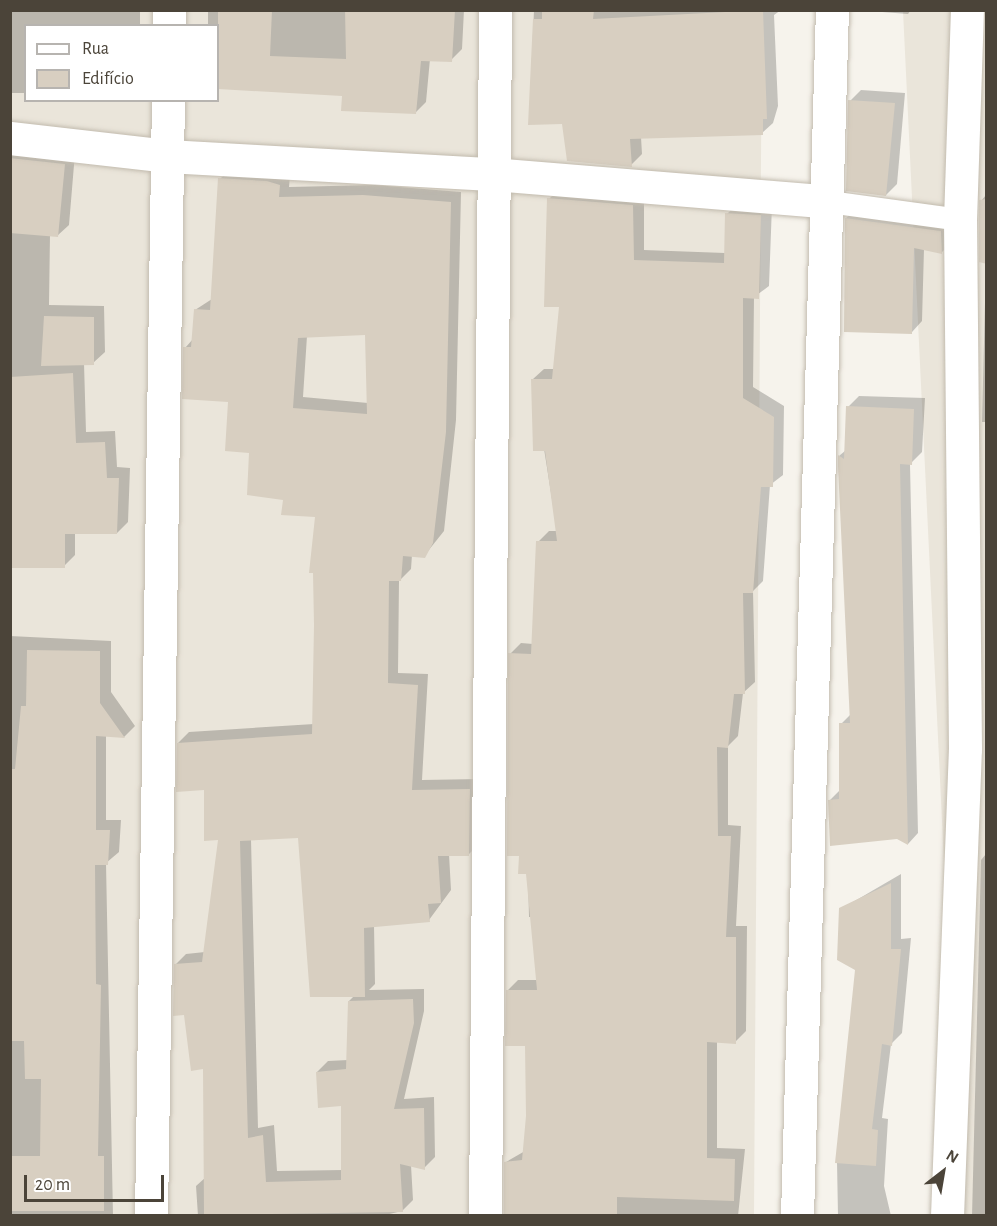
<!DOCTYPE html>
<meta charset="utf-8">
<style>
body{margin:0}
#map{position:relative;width:997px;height:1226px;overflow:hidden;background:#f6f3ec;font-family:"Alegreya Sans",sans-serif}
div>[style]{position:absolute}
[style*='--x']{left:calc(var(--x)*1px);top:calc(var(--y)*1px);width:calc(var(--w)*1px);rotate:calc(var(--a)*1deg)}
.residential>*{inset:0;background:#eae5da}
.shadow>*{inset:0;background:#0003}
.building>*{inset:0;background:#d8cfc1}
.roads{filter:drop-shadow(0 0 2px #c2bbae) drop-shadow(0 0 2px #c2bbae)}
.service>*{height:22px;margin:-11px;padding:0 11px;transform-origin:11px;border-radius:11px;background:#fff}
.minor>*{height:33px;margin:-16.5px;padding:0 16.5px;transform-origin:16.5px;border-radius:16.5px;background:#fff}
span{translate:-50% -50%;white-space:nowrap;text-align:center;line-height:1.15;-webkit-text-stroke:4.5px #fff;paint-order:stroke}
.frame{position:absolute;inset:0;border:12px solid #4b4439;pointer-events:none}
.legend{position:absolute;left:24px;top:24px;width:195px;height:78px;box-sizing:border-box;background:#fff;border:2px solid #b7b4b0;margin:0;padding:8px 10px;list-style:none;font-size:18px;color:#4b4439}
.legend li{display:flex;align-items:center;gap:12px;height:30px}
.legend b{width:30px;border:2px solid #b7b4b0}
.north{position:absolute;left:913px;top:1142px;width:60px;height:60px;-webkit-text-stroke:4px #fff;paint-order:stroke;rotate:31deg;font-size:16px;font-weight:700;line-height:24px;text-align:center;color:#4b4439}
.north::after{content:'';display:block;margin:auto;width:21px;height:27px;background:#4b4439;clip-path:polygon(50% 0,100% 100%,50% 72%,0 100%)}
.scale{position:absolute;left:24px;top:1175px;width:140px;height:27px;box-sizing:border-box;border:3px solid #4b4439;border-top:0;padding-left:8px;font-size:18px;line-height:21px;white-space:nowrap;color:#4b4439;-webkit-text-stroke:4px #fff;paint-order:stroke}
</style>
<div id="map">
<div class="residential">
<div style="clip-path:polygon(evenodd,10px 11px,762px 11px,754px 1215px,11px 1215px,10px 11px,26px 26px,218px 26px,218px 100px,26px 100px,26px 26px)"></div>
<div style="clip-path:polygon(903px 11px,986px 11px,986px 1215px,961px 1215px)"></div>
</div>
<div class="shadow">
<div style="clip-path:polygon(10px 10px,140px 10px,140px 26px,26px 26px,26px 93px,10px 93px)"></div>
<div style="clip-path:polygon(208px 10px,464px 10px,462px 49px,451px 60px,430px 59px,426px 102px,415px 113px,344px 94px,218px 88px,218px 26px,208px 26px)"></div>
<div style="clip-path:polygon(534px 10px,781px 10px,774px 15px,778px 106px,773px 123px,762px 133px,641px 137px,642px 154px,631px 165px,564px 123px,529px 124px)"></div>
<div style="clip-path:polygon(856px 10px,911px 10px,908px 14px)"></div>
<div style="clip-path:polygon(861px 90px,905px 93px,897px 184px,886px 195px,850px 101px)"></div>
<div style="clip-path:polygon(10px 151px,75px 153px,69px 225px,57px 236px,50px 235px,49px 305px,104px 306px,105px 352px,93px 363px,84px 363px,86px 432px,115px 431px,117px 467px,130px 468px,128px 522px,117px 533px,75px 532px,75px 555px,64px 566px,10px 567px)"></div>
<div style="clip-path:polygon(evenodd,231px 168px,290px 175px,289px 187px,375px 185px,461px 192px,456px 420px,444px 531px,424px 556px,412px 555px,411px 569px,399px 581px,398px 673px,428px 674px,422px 780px,480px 779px,480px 843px,469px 854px,449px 854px,451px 890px,429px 920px,374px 925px,375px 984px,369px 990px,424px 989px,424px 1011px,404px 1099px,434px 1097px,435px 1157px,424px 1168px,411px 1165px,413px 1200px,402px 1211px,381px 1216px,198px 1216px,196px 1186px,206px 1177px,205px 1068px,175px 965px,186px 954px,205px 952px,220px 839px,205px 789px,178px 743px,189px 732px,314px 724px,316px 516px,250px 452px,230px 401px,185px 348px,193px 339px,195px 310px,212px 299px,220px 179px,231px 168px,366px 333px,368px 403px,303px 397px,307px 336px,366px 333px,231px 168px,299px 836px,355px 995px,349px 1001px,348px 1060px,328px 1061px,317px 1072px,342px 1104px,343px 1170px,277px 1171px,274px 1125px,258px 1128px,251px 839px,299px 836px)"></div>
<div style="clip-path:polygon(560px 188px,644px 194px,644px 250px,725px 253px,727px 214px,738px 203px,772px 205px,769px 286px,754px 297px,753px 387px,784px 406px,783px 475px,770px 485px,763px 581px,753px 591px,755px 682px,743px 693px,738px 736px,728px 746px,728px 825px,741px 826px,736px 926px,747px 926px,746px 1031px,735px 1042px,717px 1041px,717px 1148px,745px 1149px,738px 1216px,505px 1216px,506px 1162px,525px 1151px,528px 1116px,527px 1045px,507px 991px,518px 980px,538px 980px,535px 917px,529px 917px,528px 873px,520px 855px,510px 654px,521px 643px,533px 644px,538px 542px,549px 531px,557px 531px,533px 379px,544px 369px,555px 369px,560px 305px,549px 199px)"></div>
<div style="clip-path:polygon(986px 195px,986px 422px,982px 422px,986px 262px,981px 201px)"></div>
<div style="clip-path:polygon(857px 208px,952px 221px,952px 242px,941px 253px,924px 249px,922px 321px,912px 332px,846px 218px)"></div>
<div style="clip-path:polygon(859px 396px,925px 398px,922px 452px,910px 464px,918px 833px,908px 844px,830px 800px,841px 789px,841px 724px,851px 714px,839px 456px,846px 450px,848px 407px)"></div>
<div style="clip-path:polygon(10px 636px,111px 641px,111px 692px,135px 726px,124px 737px,106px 735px,106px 820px,121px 820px,119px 852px,106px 863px,113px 1216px,10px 1216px)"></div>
<div style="clip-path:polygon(986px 854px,986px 1216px,972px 1216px,981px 860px)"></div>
<div style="clip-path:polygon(901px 874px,901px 939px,911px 938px,902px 1033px,891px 1044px,882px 1118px,888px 1119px,884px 1186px,891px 1216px,838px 1216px,837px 1163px,856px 969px,841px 909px)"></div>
</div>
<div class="building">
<div style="clip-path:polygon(218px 10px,272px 10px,270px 56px,346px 59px,345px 10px,455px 10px,452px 62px,421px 61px,416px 114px,341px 111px,342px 96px,218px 89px)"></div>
<div style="clip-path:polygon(542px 10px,594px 10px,593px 19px,763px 10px,767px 119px,763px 119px,763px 135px,630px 139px,632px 167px,567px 161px,562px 124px,528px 125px,533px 19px,542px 19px)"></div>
<div style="clip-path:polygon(848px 100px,895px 103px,886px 196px,846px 191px)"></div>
<div style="clip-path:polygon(10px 158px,65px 164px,58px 237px,10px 233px)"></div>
<div style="clip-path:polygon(evenodd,218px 178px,267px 181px,280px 185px,279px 197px,363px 195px,451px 202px,446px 432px,433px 543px,425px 558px,403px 556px,401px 581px,389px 581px,388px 683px,418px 685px,412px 790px,470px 789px,469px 856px,438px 856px,441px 903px,428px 904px,430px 922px,364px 928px,365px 997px,310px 997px,298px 838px,240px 841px,248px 1138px,263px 1135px,266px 1182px,341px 1180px,341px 1106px,318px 1108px,316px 1072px,346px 1069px,348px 1001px,413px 999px,414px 1023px,394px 1109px,424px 1108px,425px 1170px,400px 1164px,403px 1212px,204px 1215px,203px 1069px,191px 1071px,184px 1015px,173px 1016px,174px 964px,202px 962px,218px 840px,204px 841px,204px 790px,176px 792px,177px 743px,312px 734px,314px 625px,313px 573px,309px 573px,315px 517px,281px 515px,283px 500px,247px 495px,249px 453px,225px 451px,228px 402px,182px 399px,183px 347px,191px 347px,194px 309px,210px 310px,218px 178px,365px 335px,367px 414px,293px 408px,298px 338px,365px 335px)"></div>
<div style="clip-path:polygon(547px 198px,633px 205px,634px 260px,724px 263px,725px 213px,761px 215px,759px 299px,743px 298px,743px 398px,774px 417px,773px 487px,761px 487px,753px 593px,743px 593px,745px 694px,734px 694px,728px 748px,717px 747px,718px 836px,731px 836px,726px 937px,736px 937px,736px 1044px,707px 1042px,707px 1158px,735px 1159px,734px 1201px,617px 1197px,617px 1215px,504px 1215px,504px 1162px,522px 1160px,526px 1116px,525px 1046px,505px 1046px,506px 990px,537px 990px,526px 874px,518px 874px,519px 856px,507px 856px,508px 653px,531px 654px,536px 541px,557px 541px,545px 451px,533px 451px,531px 379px,552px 379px,559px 307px,544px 307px)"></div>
<div style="clip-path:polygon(987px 199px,987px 264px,979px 262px,979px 200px)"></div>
<div style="clip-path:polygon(845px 218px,941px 231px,942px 254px,914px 248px,912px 334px,844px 332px)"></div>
<div style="clip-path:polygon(44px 316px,94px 317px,94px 365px,41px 366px)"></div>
<div style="clip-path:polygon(73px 373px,76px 443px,105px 442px,107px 478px,119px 478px,117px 534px,65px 534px,65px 568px,10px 568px,10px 377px)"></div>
<div style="clip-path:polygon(846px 406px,914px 409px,912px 465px,900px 464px,908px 845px,897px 839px,830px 846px,828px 800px,839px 799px,839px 723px,850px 723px,838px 466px,838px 455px,844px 459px)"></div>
<div style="clip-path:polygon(27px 650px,100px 651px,100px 703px,125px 738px,96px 736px,96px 830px,110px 830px,108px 865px,95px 865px,96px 984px,101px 985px,98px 1156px,104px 1156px,104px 1211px,10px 1211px,10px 1156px,40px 1156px,41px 1079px,25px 1079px,24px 1041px,10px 1041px,10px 769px,15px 769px,21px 706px,26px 706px)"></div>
<div style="clip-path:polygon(891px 883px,891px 949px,901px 949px,892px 1046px,882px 1044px,872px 1129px,878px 1130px,876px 1166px,835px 1163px,855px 970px,837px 960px,839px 908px)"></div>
</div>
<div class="roads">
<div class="service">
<div style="--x:829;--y:202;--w:132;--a:7.8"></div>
</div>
<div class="minor">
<div style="--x:169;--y:26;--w:16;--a:-90"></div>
<div style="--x:10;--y:138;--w:158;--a:6.5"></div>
<div style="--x:167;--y:156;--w:325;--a:3.2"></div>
<div style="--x:492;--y:174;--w:338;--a:4.7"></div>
<div style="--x:151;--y:1216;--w:1116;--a:-89.13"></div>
<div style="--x:485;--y:1216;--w:1206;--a:-89.52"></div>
<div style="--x:797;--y:1216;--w:1207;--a:-88.34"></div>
<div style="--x:947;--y:1216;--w:467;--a:-87.8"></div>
<div style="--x:965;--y:749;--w:529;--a:-90.54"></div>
<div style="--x:960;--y:220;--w:210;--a:-88.1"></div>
</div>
</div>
<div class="frame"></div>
<ul class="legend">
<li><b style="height:8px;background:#fff"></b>Rua</li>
<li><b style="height:16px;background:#d8cfc1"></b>Edifício</li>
</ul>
<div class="north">N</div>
<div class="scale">20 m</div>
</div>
